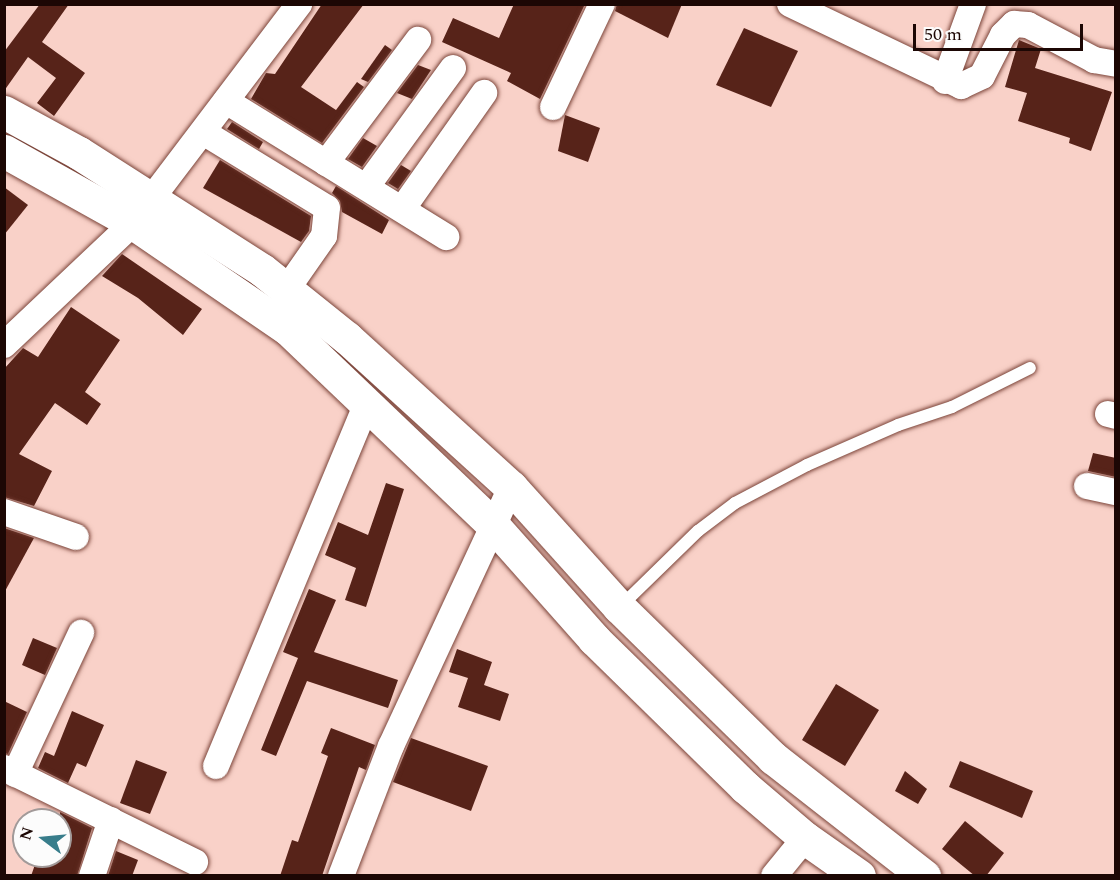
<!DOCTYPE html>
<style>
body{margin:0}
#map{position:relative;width:1120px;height:880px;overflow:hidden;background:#f9d1c8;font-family:Spectral,serif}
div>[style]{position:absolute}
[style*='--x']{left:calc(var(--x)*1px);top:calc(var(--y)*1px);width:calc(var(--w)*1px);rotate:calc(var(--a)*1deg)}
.building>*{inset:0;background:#572319}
.roads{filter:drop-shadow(0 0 2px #7b4439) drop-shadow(0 0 2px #7b4439)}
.service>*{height:12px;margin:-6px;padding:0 6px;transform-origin:6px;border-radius:6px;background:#fff}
.minor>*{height:26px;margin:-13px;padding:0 13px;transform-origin:13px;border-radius:13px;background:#fff}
.trunk>*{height:33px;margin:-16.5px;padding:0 16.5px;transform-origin:16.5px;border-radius:16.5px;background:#fff}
span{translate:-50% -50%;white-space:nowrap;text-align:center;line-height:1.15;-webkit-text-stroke:6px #fcfcfc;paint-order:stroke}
.frame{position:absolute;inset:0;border:6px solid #1c0704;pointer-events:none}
.north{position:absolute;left:12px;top:808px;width:60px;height:60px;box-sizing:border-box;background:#fcfcfc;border:2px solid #a29a99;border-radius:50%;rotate:286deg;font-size:16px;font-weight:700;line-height:24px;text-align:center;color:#1c0704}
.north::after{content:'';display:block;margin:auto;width:21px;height:27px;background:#387d8b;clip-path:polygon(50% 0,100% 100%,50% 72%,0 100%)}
.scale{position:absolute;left:913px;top:24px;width:170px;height:27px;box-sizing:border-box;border:3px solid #1c0704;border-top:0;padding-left:8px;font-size:18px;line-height:21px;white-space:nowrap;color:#1c0704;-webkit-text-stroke:4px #fcfcfc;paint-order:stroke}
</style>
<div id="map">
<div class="building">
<div style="clip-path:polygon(40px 4px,69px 4px,42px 42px,85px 73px,54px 116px,37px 103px,56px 78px,28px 57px,4px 91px,4px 52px)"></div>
<div style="clip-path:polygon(322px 4px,364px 4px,301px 87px,336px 110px,357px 82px,364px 87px,322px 143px,251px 99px,266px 73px,275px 74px)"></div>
<div style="clip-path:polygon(514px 4px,585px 4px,540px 99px,507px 81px,511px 73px,442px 42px,453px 18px,499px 38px)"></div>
<div style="clip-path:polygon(617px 4px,682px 4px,668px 38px,615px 11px)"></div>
<div style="clip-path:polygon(744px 28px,798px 51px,771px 107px,716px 85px)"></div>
<div style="clip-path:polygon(1019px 40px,1041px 49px,1035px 68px,1112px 92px,1091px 151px,1069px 143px,1070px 138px,1018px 121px,1027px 93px,1005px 87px)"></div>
<div style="clip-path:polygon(385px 45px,392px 50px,368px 82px,361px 79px)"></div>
<div style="clip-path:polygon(418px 65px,431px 70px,412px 99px,397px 93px)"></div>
<div style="clip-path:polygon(565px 115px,600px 128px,588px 162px,558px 151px)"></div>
<div style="clip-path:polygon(232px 122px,263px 142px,259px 149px,227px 129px)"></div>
<div style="clip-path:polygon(363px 138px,377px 146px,362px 167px,348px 159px)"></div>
<div style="clip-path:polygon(220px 160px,311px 216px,309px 231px,301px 242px,203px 188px)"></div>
<div style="clip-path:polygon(401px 165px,411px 171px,398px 189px,388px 183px)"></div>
<div style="clip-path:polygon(336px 186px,389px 220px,382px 234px,342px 212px,340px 201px,332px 193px)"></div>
<div style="clip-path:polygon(4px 187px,28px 205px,4px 235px)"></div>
<div style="clip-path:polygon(122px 254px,202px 309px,183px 335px,138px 298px,102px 276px)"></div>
<div style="clip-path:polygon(71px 307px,120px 340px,85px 392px,101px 404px,87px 425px,55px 403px,19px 454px,52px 471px,34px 506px,4px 497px,4px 369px,23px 348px,38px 357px)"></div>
<div style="clip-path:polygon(1093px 453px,1116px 458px,1116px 477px,1088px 471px)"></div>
<div style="clip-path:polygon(386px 483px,404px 489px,366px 607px,345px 600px,356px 568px,325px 555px,338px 522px,368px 535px)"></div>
<div style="clip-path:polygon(4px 528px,34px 538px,4px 593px)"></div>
<div style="clip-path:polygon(309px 589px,336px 600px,314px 652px,398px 680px,388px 708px,307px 681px,276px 756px,261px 750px,298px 658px,283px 652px)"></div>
<div style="clip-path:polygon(33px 638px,57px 648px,45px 675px,22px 665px)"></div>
<div style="clip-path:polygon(457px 649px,492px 662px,484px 685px,509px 694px,500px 721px,458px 707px,468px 678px,449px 672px)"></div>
<div style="clip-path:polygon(836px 684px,879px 710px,845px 766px,802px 740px)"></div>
<div style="clip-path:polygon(4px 701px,27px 712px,8px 754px,4px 753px)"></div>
<div style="clip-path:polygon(72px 711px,104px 725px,86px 767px,77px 763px,68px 783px,38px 768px,45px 752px,54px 756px)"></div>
<div style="clip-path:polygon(331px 728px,375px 745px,366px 770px,359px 767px,322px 876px,280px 876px,292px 840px,298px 842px,328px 756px,321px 753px)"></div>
<div style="clip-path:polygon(411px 738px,488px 766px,471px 811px,393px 782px)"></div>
<div style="clip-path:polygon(136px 760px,167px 772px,150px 814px,120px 803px)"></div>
<div style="clip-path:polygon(960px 761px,1033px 791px,1022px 818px,949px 787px)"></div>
<div style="clip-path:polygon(905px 771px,927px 789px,918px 804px,895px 791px)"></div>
<div style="clip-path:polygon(60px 812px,92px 828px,77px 876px,31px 876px,38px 856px,60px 856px)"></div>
<div style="clip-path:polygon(965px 821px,1004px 853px,986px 876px,975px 876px,942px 849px)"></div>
<div style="clip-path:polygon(116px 851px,138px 860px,132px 876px,108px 876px)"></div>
</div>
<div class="roads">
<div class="service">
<div style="--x:620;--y:607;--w:109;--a:-44.3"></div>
<div style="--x:698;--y:531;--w:46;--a:-37.1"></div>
<div style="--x:735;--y:503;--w:81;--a:-27.8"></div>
<div style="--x:807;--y:465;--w:99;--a:-23.7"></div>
<div style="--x:898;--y:425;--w:57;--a:-18.4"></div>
<div style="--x:952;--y:407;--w:87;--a:-26.6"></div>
</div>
<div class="minor">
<div style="--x:790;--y:4;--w:190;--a:25.6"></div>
<div style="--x:961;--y:86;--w:23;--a:-25"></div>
<div style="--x:982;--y:76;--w:46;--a:-62.9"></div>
<div style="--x:1003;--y:35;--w:16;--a:-45"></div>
<div style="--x:1014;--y:24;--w:14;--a:4"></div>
<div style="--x:1028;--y:25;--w:75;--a:27.9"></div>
<div style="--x:1094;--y:60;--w:22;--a:10"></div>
<div style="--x:945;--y:81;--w:82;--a:-70"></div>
<div style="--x:226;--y:101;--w:259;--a:31.7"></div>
<div style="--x:553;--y:107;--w:114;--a:-64.6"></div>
<div style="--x:203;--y:132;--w:145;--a:31.5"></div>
<div style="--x:327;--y:208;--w:28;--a:96"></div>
<div style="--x:324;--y:236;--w:65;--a:124.9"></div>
<div style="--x:326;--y:163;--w:154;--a:-53.2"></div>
<div style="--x:367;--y:186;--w:146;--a:-53.9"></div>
<div style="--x:403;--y:208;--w:141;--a:-54.8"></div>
<div style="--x:4;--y:345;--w:178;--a:-43.4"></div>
<div style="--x:133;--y:223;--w:275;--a:-52.8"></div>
<div style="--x:1108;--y:414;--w:8;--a:14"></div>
<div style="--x:1087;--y:486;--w:30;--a:12"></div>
<div style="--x:4;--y:512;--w:76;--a:19.1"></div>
<div style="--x:216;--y:766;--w:392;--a:-67.4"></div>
<div style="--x:4;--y:768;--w:213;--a:26.2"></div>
<div style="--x:15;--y:774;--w:156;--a:-64.9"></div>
<div style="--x:92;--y:876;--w:59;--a:-71.3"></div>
<div style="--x:341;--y:876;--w:139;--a:-69"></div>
<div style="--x:391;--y:746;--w:285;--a:-65.1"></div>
<div style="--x:774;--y:876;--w:49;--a:-50.8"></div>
</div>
<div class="trunk">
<div style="--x:4;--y:112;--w:85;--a:28.7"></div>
<div style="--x:79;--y:153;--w:217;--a:32.6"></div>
<div style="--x:262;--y:270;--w:109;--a:38.7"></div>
<div style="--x:347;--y:338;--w:222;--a:42.3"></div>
<div style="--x:511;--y:487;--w:161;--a:48"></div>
<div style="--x:619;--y:607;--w:216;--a:44.4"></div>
<div style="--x:773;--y:758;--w:192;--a:38"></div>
<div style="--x:4;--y:151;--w:148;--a:29.2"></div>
<div style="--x:133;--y:223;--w:188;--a:34.4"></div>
<div style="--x:288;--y:329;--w:282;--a:43.7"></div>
<div style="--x:492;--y:524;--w:154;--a:48.4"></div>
<div style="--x:594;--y:639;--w:211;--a:44.4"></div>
<div style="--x:745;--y:787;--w:79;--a:40.4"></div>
<div style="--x:805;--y:838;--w:66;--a:35.1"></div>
</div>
</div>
<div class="frame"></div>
<div class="north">N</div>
<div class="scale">50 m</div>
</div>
